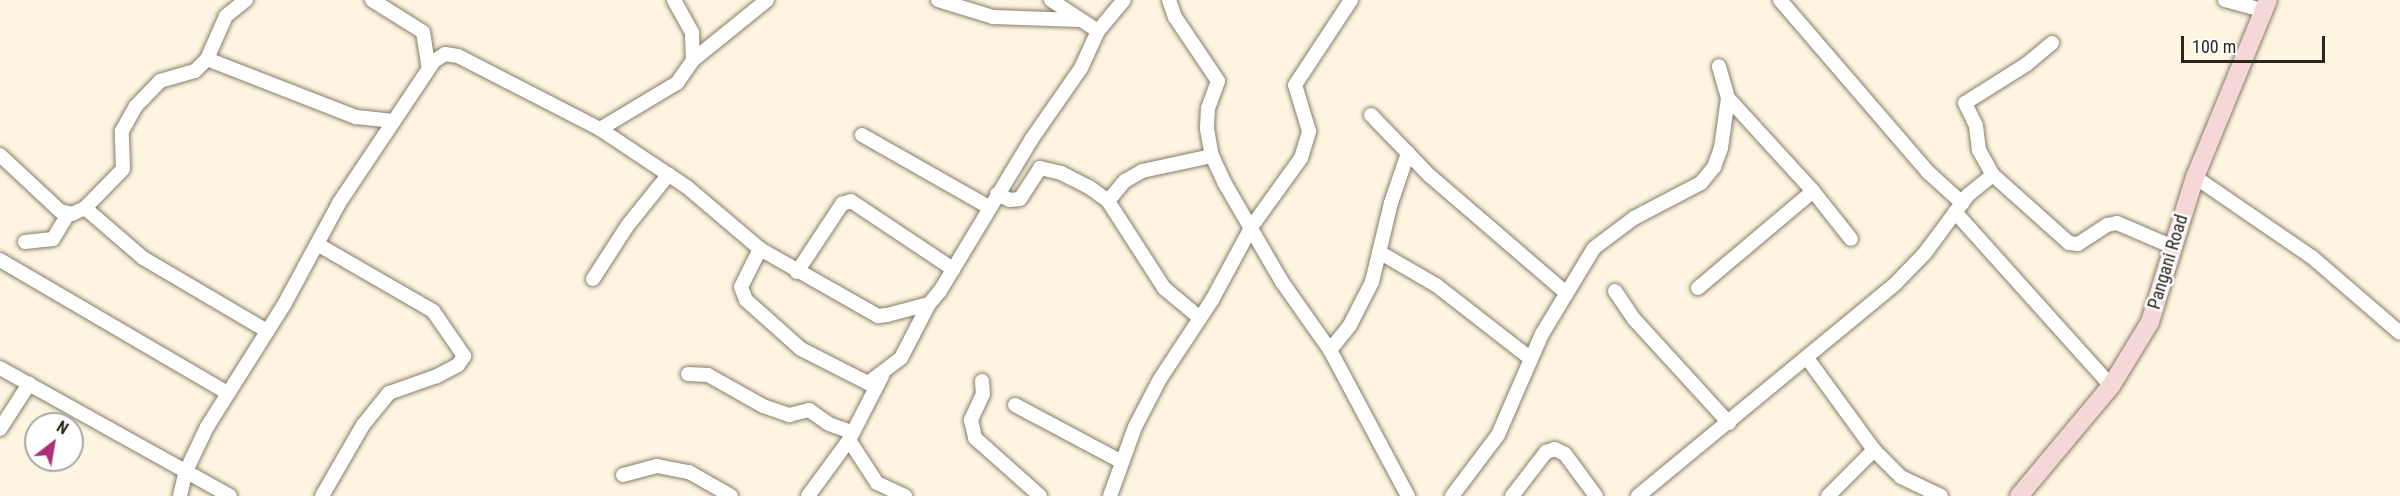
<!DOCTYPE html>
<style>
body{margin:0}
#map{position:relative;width:2400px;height:496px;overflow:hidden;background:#fef5e0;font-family:"Roboto Condensed",sans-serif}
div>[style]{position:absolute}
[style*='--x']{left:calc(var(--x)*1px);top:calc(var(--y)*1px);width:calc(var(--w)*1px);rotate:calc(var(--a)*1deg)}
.roads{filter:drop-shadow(0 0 2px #857d6a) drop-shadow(0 0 2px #857d6a)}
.minor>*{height:14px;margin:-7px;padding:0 7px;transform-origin:7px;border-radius:7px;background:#fff}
.major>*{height:18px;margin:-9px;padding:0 9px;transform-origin:9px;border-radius:9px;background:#f6d7d7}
span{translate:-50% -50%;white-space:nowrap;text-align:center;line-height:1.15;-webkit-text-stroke:5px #fff;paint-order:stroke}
.street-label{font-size:18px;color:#29261e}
.north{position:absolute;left:24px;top:412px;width:60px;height:60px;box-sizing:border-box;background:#fff;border:2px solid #a9a8a5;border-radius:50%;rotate:31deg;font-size:16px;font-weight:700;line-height:24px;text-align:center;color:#29261e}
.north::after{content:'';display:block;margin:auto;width:21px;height:27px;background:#ae2d79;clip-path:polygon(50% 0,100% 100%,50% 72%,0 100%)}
.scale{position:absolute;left:2181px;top:36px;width:144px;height:27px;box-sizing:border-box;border:3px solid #29261e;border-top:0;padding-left:8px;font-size:18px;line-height:21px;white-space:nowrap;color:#29261e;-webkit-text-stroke:4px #fff;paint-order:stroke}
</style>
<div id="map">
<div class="roads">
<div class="minor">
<div style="--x:372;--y:0;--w:60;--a:32.1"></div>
<div style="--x:423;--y:32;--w:36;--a:81"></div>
<div style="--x:674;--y:0;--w:38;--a:61"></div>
<div style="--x:692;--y:33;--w:27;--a:88"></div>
<div style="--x:938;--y:0;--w:58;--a:17.2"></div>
<div style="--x:993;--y:17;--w:86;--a:2"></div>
<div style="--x:1051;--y:0;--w:56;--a:33.4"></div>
<div style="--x:1169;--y:0;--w:18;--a:71"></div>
<div style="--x:1175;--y:17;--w:77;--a:56.1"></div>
<div style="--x:1218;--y:81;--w:29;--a:110"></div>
<div style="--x:1208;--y:108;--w:21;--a:93"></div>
<div style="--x:1207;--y:129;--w:27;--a:80"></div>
<div style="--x:1212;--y:156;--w:29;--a:65"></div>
<div style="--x:1224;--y:182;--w:116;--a:59.9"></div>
<div style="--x:1282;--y:282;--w:83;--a:54.8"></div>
<div style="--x:1330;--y:350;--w:166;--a:61.9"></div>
<div style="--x:1780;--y:0;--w:228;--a:49.3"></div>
<div style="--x:1929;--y:173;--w:45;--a:42.3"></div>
<div style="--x:2225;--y:0;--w:38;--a:15"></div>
<div style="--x:2052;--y:43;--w:33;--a:140"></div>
<div style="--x:2027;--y:64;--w:73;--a:147.8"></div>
<div style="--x:1965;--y:103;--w:25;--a:64"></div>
<div style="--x:1976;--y:126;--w:24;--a:83"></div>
<div style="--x:1979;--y:150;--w:29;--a:61"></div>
<div style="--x:1993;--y:175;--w:102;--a:41.8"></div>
<div style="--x:2069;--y:243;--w:9;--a:6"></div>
<div style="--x:2078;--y:244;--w:35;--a:-33"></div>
<div style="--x:2107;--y:225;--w:10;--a:-11"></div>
<div style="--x:2117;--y:223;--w:61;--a:23.2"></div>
<div style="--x:207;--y:59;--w:160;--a:21.3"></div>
<div style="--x:356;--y:117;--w:38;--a:6"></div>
<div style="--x:1728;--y:98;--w:126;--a:47.6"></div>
<div style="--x:1813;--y:191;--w:61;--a:51.6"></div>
<div style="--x:1371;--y:115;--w:83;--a:46"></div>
<div style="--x:1429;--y:175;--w:179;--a:40.7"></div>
<div style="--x:600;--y:129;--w:90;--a:-30.9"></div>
<div style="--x:677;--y:83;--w:28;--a:-55"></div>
<div style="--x:693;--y:60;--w:95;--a:-39"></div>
<div style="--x:862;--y:135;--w:146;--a:29.6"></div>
<div style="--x:0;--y:155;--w:82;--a:43"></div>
<div style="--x:60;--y:211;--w:12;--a:14"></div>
<div style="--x:72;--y:214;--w:14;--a:-25"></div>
<div style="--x:85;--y:208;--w:77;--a:40.8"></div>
<div style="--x:143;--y:258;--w:144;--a:30.5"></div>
<div style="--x:2195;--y:177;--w:142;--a:34.4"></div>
<div style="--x:2312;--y:257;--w:116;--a:40.8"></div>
<div style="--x:997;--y:194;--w:14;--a:25"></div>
<div style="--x:1010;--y:200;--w:10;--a:-6"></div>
<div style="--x:1020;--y:199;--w:37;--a:-57"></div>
<div style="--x:1040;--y:168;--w:22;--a:13"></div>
<div style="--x:1061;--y:173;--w:31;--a:27"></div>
<div style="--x:1089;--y:187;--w:24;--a:36"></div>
<div style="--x:1108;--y:201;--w:103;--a:57.2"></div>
<div style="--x:1164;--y:288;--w:47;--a:39.8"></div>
<div style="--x:1108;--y:201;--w:26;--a:-50"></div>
<div style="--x:1125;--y:181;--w:20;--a:-30"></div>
<div style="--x:1142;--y:171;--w:72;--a:-12.1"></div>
<div style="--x:85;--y:208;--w:54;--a:-45.7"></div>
<div style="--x:123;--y:169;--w:38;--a:-92"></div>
<div style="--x:122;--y:131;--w:29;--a:-61"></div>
<div style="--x:136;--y:106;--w:35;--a:-46"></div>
<div style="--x:160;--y:81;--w:36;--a:-16"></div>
<div style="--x:195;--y:71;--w:17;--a:-45"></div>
<div style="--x:207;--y:59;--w:47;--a:-66.2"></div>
<div style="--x:226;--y:16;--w:26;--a:-39"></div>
<div style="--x:1955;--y:212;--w:234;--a:48.1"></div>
<div style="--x:25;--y:242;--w:28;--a:-6"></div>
<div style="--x:53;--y:239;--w:29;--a:-59"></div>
<div style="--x:317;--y:244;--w:134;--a:30"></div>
<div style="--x:433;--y:311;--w:55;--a:55.4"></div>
<div style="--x:464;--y:356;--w:11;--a:124"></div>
<div style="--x:458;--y:365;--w:24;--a:152"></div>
<div style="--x:437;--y:376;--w:51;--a:160.5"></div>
<div style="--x:389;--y:393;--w:41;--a:129.1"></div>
<div style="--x:363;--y:425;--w:82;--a:120"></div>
<div style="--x:760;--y:249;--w:42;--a:116.6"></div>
<div style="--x:741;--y:287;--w:14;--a:69"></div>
<div style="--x:746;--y:300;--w:74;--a:41.7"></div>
<div style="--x:801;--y:349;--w:75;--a:26.9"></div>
<div style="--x:868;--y:383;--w:41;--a:-37.1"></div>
<div style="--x:901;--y:358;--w:61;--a:-62.6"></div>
<div style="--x:1379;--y:252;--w:66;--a:30.1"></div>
<div style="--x:1436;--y:285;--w:120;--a:37.9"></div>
<div style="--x:0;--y:260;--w:264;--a:30.3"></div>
<div style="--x:797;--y:272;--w:82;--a:-56.5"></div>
<div style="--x:842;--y:204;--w:9;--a:-18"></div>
<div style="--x:851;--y:201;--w:123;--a:33.7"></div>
<div style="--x:593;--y:279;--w:64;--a:-57.1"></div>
<div style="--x:628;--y:225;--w:65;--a:-51.2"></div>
<div style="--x:1698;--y:288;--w:150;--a:-40.1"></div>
<div style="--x:1615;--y:291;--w:34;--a:56"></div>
<div style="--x:1634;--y:319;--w:141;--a:47.6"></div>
<div style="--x:1330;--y:350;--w:32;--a:-51"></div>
<div style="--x:1350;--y:325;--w:48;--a:-62.9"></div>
<div style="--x:1372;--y:282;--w:81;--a:-76.5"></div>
<div style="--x:1391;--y:203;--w:53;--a:-71.2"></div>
<div style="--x:1807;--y:358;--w:114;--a:53.9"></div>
<div style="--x:1874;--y:450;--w:38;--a:45"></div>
<div style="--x:1901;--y:477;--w:44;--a:25.4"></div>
<div style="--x:0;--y:368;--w:263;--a:29.1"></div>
<div style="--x:688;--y:374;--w:20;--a:3"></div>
<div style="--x:708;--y:375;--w:63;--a:29.4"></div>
<div style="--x:763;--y:406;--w:28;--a:19"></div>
<div style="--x:789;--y:415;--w:21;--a:-14"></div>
<div style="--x:809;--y:410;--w:24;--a:35"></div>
<div style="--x:829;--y:424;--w:23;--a:20"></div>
<div style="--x:982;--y:381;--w:13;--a:86"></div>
<div style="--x:983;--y:394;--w:29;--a:115"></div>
<div style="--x:971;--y:420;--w:18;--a:77"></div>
<div style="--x:975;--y:438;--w:87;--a:41.7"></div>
<div style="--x:1015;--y:405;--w:121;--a:28"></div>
<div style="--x:0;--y:429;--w:54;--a:-57.2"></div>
<div style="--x:849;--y:440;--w:51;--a:56.9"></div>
<div style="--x:877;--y:483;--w:31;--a:25"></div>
<div style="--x:623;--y:475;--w:35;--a:-15"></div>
<div style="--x:657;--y:466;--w:33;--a:11"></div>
<div style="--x:689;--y:472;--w:48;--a:29.7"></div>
<div style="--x:180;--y:496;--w:26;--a:-77"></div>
<div style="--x:186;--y:471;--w:49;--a:-64.5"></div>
<div style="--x:207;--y:427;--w:146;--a:-57.8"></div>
<div style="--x:285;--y:303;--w:114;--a:-61.6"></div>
<div style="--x:339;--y:203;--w:171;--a:-56.2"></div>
<div style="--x:434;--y:61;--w:13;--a:-32"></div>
<div style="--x:445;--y:54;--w:13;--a:9"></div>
<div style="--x:458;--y:56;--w:160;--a:27.2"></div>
<div style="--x:600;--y:129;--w:105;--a:33.7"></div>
<div style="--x:687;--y:187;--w:96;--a:40.3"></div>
<div style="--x:760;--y:249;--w:136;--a:29.6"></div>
<div style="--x:878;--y:316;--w:9;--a:-6"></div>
<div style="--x:887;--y:315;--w:43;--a:-14.7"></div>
<div style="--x:929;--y:304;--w:17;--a:-50"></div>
<div style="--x:940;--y:291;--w:176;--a:-58.9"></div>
<div style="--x:1031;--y:140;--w:88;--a:-55.2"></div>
<div style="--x:1081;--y:68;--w:41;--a:-65.3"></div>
<div style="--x:1098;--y:31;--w:40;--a:-50"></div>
<div style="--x:808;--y:496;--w:69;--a:-53.8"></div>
<div style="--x:849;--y:440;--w:72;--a:-62.7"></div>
<div style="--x:1110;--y:496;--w:73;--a:-70.1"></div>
<div style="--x:1135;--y:427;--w:54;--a:-62.5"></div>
<div style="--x:1160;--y:379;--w:95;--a:-56.6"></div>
<div style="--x:1212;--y:300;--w:84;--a:-61.6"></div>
<div style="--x:1252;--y:226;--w:84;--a:-54.2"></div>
<div style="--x:1301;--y:158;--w:28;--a:-73"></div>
<div style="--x:1309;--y:131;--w:48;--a:-106.9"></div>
<div style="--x:1295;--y:85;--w:102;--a:-56.6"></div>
<div style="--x:1452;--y:496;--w:76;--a:-53"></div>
<div style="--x:1498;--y:435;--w:110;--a:-66.5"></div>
<div style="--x:1542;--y:334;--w:100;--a:-58.8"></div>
<div style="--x:1594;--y:248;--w:50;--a:-36.9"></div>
<div style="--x:1634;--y:218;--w:76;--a:-27.6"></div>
<div style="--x:1701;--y:183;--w:21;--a:-51"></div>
<div style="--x:1714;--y:167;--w:20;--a:-70"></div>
<div style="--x:1721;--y:148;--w:50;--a:-82"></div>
<div style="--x:1728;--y:98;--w:33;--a:-106"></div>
<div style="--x:1512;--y:496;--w:56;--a:-52.3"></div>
<div style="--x:1546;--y:452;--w:9;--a:-18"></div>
<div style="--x:1555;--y:449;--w:11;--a:27"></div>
<div style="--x:1565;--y:454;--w:52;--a:53.6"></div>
<div style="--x:1638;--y:496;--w:333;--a:-39.5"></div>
<div style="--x:1895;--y:284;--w:43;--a:-45.9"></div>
<div style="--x:1925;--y:253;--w:72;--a:-53.4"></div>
<div style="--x:1968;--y:195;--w:32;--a:-39"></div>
<div style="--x:1828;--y:496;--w:65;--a:-45"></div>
</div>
<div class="major">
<div style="--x:2019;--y:496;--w:143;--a:-50.1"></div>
<div style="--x:2111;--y:386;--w:75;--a:-58.6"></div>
<div style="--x:2150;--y:322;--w:152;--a:-72.8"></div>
<div style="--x:2195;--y:177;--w:191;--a:-67.6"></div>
</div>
</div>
<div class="street-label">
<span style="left:2168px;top:262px;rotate:-73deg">Pangani Road</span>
</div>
<div class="north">N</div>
<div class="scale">100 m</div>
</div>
